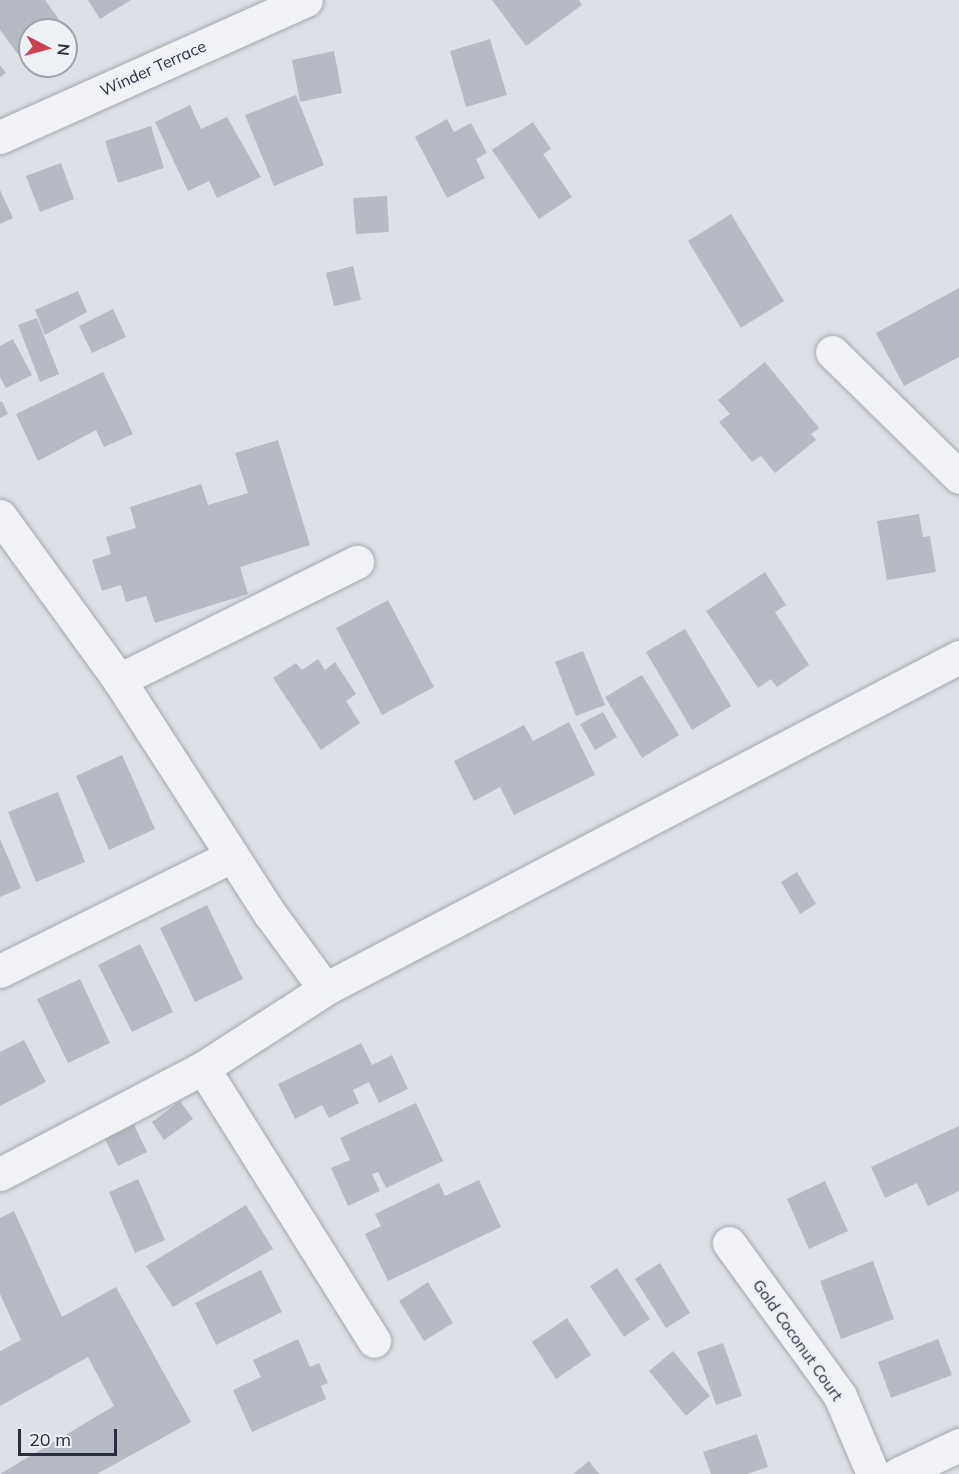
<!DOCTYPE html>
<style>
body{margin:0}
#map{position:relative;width:959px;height:1474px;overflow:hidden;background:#dde1e7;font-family:Mulish,sans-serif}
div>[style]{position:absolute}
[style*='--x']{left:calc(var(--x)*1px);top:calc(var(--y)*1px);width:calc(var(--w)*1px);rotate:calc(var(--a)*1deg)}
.building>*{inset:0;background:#b5bac4}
.roads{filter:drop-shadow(0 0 2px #a3a8b1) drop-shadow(0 0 2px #a3a8b1)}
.street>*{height:33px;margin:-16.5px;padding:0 16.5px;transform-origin:16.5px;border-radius:16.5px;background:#f0f2f5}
span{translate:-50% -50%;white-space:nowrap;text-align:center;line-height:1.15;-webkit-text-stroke:6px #edf0f5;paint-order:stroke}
.street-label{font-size:16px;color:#272e3e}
.north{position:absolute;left:18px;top:18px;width:60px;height:60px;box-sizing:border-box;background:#edf0f5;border:2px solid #9ea2ac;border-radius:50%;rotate:96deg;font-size:16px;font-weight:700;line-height:24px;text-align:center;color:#272e3e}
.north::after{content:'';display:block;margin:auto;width:21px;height:27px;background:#cd4151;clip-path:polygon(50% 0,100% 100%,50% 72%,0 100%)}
.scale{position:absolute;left:18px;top:1429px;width:99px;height:27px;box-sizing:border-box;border:3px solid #272e3e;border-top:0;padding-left:8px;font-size:18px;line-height:21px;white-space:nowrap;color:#272e3e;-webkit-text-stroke:4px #edf0f5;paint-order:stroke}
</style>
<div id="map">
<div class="building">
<div style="clip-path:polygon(0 0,45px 0,63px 25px,30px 30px,30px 50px,20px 57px,0 30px)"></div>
<div style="clip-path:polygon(88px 0,131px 0,100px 19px)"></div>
<div style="clip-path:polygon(492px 0,579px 0,582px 5px,526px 46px)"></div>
<div style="clip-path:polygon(490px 39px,507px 95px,466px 107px,450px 51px)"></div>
<div style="clip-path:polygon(334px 51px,342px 93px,300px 102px,292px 60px)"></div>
<div style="clip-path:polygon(0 65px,6px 73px,0 77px)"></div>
<div style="clip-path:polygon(296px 95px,324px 165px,274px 186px,245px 115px)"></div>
<div style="clip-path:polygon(190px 105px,201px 129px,227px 117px,261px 177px,217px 198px,209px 181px,188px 191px,155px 122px)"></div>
<div style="clip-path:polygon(447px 119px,454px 132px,471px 123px,487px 153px,476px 159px,485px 178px,447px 198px,415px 137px)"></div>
<div style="clip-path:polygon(533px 122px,551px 149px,543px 154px,572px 197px,539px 219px,492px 150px)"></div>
<div style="clip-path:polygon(151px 126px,164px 168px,118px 183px,105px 141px)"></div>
<div style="clip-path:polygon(61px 163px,74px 199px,40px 212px,26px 176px)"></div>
<div style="clip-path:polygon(0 190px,13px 218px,0 224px)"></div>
<div style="clip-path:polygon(387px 196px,389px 232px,356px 234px,353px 198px)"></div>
<div style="clip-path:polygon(731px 214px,784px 301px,741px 328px,688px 241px)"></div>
<div style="clip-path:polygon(353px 266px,361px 300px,334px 306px,326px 273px)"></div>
<div style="clip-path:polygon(959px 288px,959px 357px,904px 386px,876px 333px)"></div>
<div style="clip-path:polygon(78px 291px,87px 312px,45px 335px,35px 310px)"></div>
<div style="clip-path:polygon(113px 309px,126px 337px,92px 353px,79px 326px)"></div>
<div style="clip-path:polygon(37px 318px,59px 374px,40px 382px,18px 325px)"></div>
<div style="clip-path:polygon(13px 339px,32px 375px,6px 388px,0 377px,0 346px)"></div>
<div style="clip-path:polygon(765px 362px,819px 428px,811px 434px,816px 440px,775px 473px,761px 456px,752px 462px,719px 422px,730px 414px,718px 400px)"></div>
<div style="clip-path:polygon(103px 372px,133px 434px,104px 447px,96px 430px,38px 461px,16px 414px)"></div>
<div style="clip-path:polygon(2px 401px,8px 414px,0 418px,0 402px)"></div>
<div style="clip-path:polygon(278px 440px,310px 545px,240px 567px,248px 594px,155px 623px,146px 596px,126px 602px,121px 585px,102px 591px,92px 560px,111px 554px,106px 537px,136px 528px,130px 507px,201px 484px,208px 505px,248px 493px,235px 453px)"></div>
<div style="clip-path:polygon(919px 514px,923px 537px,930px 536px,936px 572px,887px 580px,877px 521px)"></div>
<div style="clip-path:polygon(765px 572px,786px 605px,775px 612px,809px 665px,777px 687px,771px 679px,758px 688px,706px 611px)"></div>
<div style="clip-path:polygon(388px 600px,434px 687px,382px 715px,336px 628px)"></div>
<div style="clip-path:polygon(685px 629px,731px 706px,692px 730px,646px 652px)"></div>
<div style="clip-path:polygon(583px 651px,605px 705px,576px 716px,555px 662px)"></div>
<div style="clip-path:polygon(318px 659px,325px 670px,335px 662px,356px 694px,346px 701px,360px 723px,321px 750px,273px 678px,296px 663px,302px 670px)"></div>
<div style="clip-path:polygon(642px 675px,679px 735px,642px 758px,605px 697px)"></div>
<div style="clip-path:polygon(603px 712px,617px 737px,595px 750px,580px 724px)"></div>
<div style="clip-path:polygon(569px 722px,595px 775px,514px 815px,500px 787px,474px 801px,454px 761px,524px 725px,533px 741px)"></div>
<div style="clip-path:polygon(122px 755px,155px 829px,109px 850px,76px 776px)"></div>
<div style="clip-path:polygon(58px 792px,85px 862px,36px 882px,8px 812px)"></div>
<div style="clip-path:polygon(0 839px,21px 888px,0 897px)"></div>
<div style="clip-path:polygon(797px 872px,816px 904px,800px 914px,781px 882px)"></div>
<div style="clip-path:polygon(207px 905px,243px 979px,195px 1002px,160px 928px)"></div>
<div style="clip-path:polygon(140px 944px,173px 1012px,132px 1032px,98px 965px)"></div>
<div style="clip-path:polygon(80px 979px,110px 1043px,68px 1063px,37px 999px)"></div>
<div style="clip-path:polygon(24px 1040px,46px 1082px,0 1106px,0 1052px)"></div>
<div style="clip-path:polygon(361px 1043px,372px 1065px,392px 1055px,408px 1089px,379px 1103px,369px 1082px,353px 1090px,359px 1103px,329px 1118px,322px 1105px,295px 1119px,278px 1084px)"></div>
<div style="clip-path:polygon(180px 1101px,193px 1119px,164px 1140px,152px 1122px)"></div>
<div style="clip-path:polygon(416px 1103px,443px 1161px,386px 1188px,378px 1172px,372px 1174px,380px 1191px,348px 1206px,331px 1168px,350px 1160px,340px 1138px)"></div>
<div style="clip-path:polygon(134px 1125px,147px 1152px,118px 1166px,105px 1139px)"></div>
<div style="clip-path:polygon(959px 1126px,959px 1191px,928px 1206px,917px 1183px,885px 1198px,871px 1167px)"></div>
<div style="clip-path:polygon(138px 1179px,165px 1240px,135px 1253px,109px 1192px)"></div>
<div style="clip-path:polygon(479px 1180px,501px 1227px,388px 1281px,365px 1234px,381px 1226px,375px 1214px,439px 1183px,445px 1196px)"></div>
<div style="clip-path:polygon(825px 1181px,848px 1231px,809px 1249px,787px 1199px)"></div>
<div style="clip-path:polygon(246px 1205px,273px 1249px,173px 1307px,146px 1266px)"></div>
<div style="clip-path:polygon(14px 1211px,62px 1317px,116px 1287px,191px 1422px,97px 1474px,0 1474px,114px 1406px,88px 1357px,0 1406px,0 1351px,21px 1340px,0 1294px,0 1218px)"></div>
<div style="clip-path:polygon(873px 1261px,894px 1319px,841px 1339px,820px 1281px)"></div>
<div style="clip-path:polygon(660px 1263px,690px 1313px,666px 1328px,635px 1279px)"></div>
<div style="clip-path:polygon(617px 1268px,650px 1319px,624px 1337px,590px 1286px)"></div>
<div style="clip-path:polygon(261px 1270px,282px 1312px,216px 1345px,195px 1303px)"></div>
<div style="clip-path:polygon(428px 1282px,453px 1323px,424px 1341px,399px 1301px)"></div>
<div style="clip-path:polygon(567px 1318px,591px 1355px,556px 1379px,532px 1342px)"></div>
<div style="clip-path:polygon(298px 1339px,310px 1367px,319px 1363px,328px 1383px,321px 1386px,326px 1399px,252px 1432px,233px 1390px,261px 1377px,253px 1360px)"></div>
<div style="clip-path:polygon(938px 1339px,952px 1375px,891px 1398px,878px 1362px)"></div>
<div style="clip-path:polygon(723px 1343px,742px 1396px,716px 1405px,697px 1352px)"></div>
<div style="clip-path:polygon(673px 1351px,710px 1396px,686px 1416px,649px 1371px)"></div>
<div style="clip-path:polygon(757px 1434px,768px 1467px,747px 1474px,711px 1474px,703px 1452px)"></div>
<div style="clip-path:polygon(589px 1461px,599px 1474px,573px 1474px)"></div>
</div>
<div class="roads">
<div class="street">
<div style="--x:0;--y:137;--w:335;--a:-24.1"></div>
<div style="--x:832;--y:352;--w:178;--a:44.5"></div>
<div style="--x:0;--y:516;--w:203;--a:54"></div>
<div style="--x:119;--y:680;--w:278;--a:57.2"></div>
<div style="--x:270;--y:914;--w:93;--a:53.7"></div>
<div style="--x:325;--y:989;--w:716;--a:-27.64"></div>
<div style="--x:119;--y:680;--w:266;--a:-26.4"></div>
<div style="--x:0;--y:971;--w:259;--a:-26.4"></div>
<div style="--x:203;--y:1068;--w:322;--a:57.9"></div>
<div style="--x:0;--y:1174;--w:229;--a:-27.6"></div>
<div style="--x:203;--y:1068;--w:145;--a:-32.9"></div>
<div style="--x:729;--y:1243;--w:189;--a:54"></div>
<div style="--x:840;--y:1396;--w:85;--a:67.1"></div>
<div style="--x:898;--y:1474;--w:68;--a:-25.4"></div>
</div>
</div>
<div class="street-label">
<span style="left:153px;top:68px;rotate:-24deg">Winder Terrace</span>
<span style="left:798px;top:1340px;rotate:55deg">Gold Coconut Court</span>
</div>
<div class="north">N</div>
<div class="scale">20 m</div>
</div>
